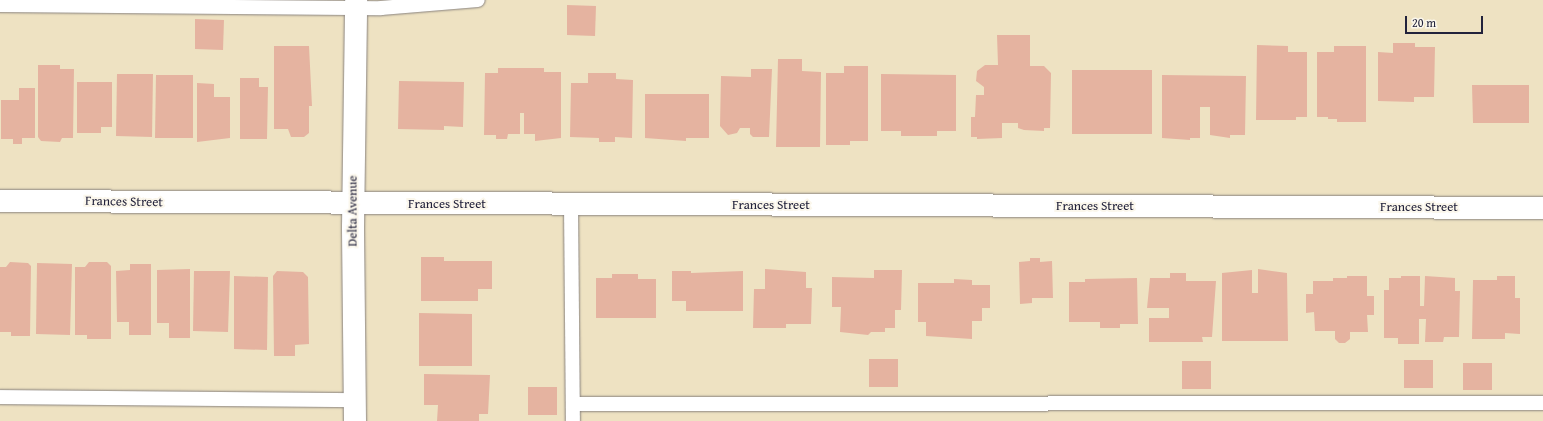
<!DOCTYPE html>
<style>
body{margin:0}
#map{position:relative;width:1543px;height:421px;overflow:hidden;background:#eee2c2;font-family:"Gentium Book Plus",serif}
div>[style]{position:absolute}
[style*='--x']{left:calc(var(--x)*1px);top:calc(var(--y)*1px);width:calc(var(--w)*1px);rotate:calc(var(--a)*1deg)}
.building>*{inset:0;background:#e5b3a0}
.roads{filter:drop-shadow(0 0 1px #88827e) drop-shadow(0 0 1px #88827e)}
.service>*{height:14px;margin:-7px;padding:0 7px;transform-origin:7px;border-radius:7px;background:#fff}
.minor>*{height:22px;margin:-11px;padding:0 11px;transform-origin:11px;border-radius:11px;background:#fff}
.tertiary>*{height:22px;margin:-11px;padding:0 11px;transform-origin:11px;border-radius:11px;background:#fff}
span{translate:-50% -50%;white-space:nowrap;text-align:center;line-height:1.15;-webkit-text-stroke:4px #fbf7ec;paint-order:stroke}
.street-label{font-size:13px;color:#22223b}
.scale{position:absolute;left:1405px;top:16px;width:78px;height:18px;box-sizing:border-box;border:2px solid #22223b;border-top:0;padding-left:5px;font-size:12px;line-height:14px;white-space:nowrap;color:#22223b;-webkit-text-stroke:3px #fbf7ec;paint-order:stroke}
</style>
<div id="map">
<div class="building">
<div style="clip-path:polygon(567px 5px,596px 6px,595px 36px,567px 35px)"></div>
<div style="clip-path:polygon(195px 19px,224px 20px,223px 50px,195px 49px)"></div>
<div style="clip-path:polygon(997px 35px,1030px 35px,1030px 66px,1044px 66px,1051px 73px,1050px 128px,1044px 128px,1044px 131px,1024px 130px,1018px 128px,1018px 123px,1002px 123px,1002px 138px,977px 139px,977px 137px,971px 137px,971px 117px,975px 117px,976px 95px,984px 95px,984px 87px,976px 81px,977px 71px,985px 65px,998px 65px)"></div>
<div style="clip-path:polygon(1393px 43px,1415px 43px,1415px 47px,1435px 47px,1434px 97px,1414px 97px,1414px 102px,1378px 101px,1378px 52px,1393px 53px)"></div>
<div style="clip-path:polygon(1257px 45px,1288px 46px,1288px 52px,1307px 52px,1307px 117px,1296px 117px,1296px 120px,1256px 120px)"></div>
<div style="clip-path:polygon(274px 46px,309px 46px,312px 106px,309px 106px,309px 133px,304px 137px,291px 137px,288px 129px,274px 129px)"></div>
<div style="clip-path:polygon(1334px 46px,1366px 46px,1366px 122px,1337px 122px,1337px 119px,1328px 119px,1328px 117px,1317px 117px,1317px 52px,1334px 52px)"></div>
<div style="clip-path:polygon(778px 59px,802px 59px,802px 71px,821px 72px,820px 147px,776px 147px)"></div>
<div style="clip-path:polygon(38px 65px,60px 65px,60px 69px,74px 69px,73px 138px,62px 138px,60px 142px,41px 141px,38px 137px)"></div>
<div style="clip-path:polygon(844px 66px,868px 66px,868px 141px,850px 141px,850px 145px,826px 145px,826px 73px,844px 73px)"></div>
<div style="clip-path:polygon(498px 68px,544px 68px,544px 72px,561px 72px,561px 138px,535px 141px,535px 134px,524px 134px,524px 113px,520px 113px,520px 134px,508px 134px,507px 139px,496px 139px,496px 135px,484px 135px,485px 73px,498px 73px)"></div>
<div style="clip-path:polygon(751px 69px,772px 69px,769px 137px,753px 137px,750px 134px,750px 128px,740px 128px,737px 133px,728px 135px,720px 126px,721px 76px,751px 77px)"></div>
<div style="clip-path:polygon(1072px 70px,1152px 70px,1152px 134px,1072px 134px)"></div>
<div style="clip-path:polygon(588px 73px,616px 73px,616px 79px,633px 80px,632px 138px,615px 137px,615px 142px,599px 142px,599px 138px,570px 137px,571px 83px,588px 83px)"></div>
<div style="clip-path:polygon(117px 74px,153px 74px,152px 137px,116px 136px)"></div>
<div style="clip-path:polygon(881px 74px,956px 75px,956px 131px,937px 131px,937px 136px,901px 136px,901px 131px,881px 131px)"></div>
<div style="clip-path:polygon(156px 75px,193px 75px,193px 138px,155px 138px)"></div>
<div style="clip-path:polygon(1162px 75px,1246px 76px,1245px 135px,1230px 135px,1230px 138px,1210px 135px,1210px 107px,1200px 107px,1200px 138px,1190px 138px,1190px 140px,1162px 138px)"></div>
<div style="clip-path:polygon(240px 78px,259px 78px,259px 87px,268px 87px,267px 139px,240px 139px)"></div>
<div style="clip-path:polygon(399px 81px,464px 82px,463px 127px,444px 126px,444px 130px,398px 129px)"></div>
<div style="clip-path:polygon(77px 82px,112px 82px,112px 127px,101px 127px,101px 133px,77px 133px)"></div>
<div style="clip-path:polygon(197px 83px,214px 84px,214px 97px,230px 97px,230px 138px,197px 142px)"></div>
<div style="clip-path:polygon(1472px 85px,1529px 85px,1529px 123px,1473px 123px)"></div>
<div style="clip-path:polygon(19px 88px,35px 88px,35px 138px,22px 138px,22px 144px,13px 144px,13px 139px,1px 139px,1px 100px,19px 100px)"></div>
<div style="clip-path:polygon(645px 94px,709px 94px,709px 138px,686px 138px,686px 141px,645px 138px)"></div>
<div style="clip-path:polygon(421px 257px,444px 257px,444px 261px,492px 261px,492px 289px,478px 289px,478px 301px,421px 301px)"></div>
<div style="clip-path:polygon(1030px 258px,1040px 258px,1040px 262px,1052px 261px,1053px 298px,1032px 298px,1032px 303px,1020px 304px,1019px 262px,1030px 261px)"></div>
<div style="clip-path:polygon(10px 262px,28px 263px,31px 266px,30px 336px,11px 336px,11px 332px,0 332px,0 267px,6px 267px)"></div>
<div style="clip-path:polygon(89px 262px,107px 262px,111px 266px,111px 339px,87px 339px,87px 335px,75px 335px,75px 267px,85px 267px)"></div>
<div style="clip-path:polygon(37px 263px,72px 264px,70px 335px,36px 334px)"></div>
<div style="clip-path:polygon(130px 264px,151px 264px,151px 335px,129px 335px,129px 322px,117px 322px,116px 271px,130px 270px)"></div>
<div style="clip-path:polygon(190px 269px,190px 338px,169px 338px,169px 323px,157px 323px,157px 270px)"></div>
<div style="clip-path:polygon(765px 269px,806px 272px,806px 288px,812px 288px,811px 324px,786px 324px,786px 328px,753px 328px,754px 289px,765px 289px)"></div>
<div style="clip-path:polygon(1258px 269px,1287px 273px,1288px 341px,1222px 341px,1222px 273px,1252px 270px,1252px 293px,1258px 293px)"></div>
<div style="clip-path:polygon(874px 270px,902px 270px,901px 310px,895px 310px,895px 328px,885px 328px,885px 332px,871px 332px,868px 335px,840px 332px,841px 307px,832px 307px,832px 277px,874px 278px)"></div>
<div style="clip-path:polygon(194px 271px,230px 271px,228px 332px,193px 331px)"></div>
<div style="clip-path:polygon(277px 271px,303px 272px,308px 277px,309px 344px,295px 345px,295px 356px,274px 356px,273px 276px)"></div>
<div style="clip-path:polygon(672px 271px,691px 271px,691px 273px,743px 271px,743px 311px,686px 311px,686px 301px,672px 301px)"></div>
<div style="clip-path:polygon(1170px 273px,1186px 273px,1186px 281px,1216px 281px,1212px 337px,1202px 337px,1203px 342px,1149px 342px,1149px 318px,1169px 318px,1169px 308px,1147px 308px,1150px 278px,1170px 278px)"></div>
<div style="clip-path:polygon(612px 274px,638px 274px,638px 279px,656px 279px,656px 318px,596px 318px,596px 278px,612px 278px)"></div>
<div style="clip-path:polygon(234px 276px,268px 277px,267px 350px,234px 349px)"></div>
<div style="clip-path:polygon(1347px 276px,1367px 276px,1367px 296px,1374px 296px,1374px 315px,1367px 315px,1368px 332px,1350px 332px,1350px 339px,1345px 343px,1339px 343px,1335px 339px,1335px 331px,1315px 331px,1314px 312px,1306px 313px,1306px 294px,1313px 294px,1313px 281px,1333px 281px,1333px 278px,1347px 278px)"></div>
<div style="clip-path:polygon(1401px 276px,1420px 276px,1420px 306px,1424px 306px,1425px 276px,1455px 278px,1455px 291px,1460px 291px,1459px 337px,1444px 337px,1443px 342px,1425px 342px,1426px 319px,1419px 319px,1419px 344px,1398px 344px,1398px 338px,1384px 338px,1384px 290px,1389px 290px,1389px 278px,1401px 278px)"></div>
<div style="clip-path:polygon(1497px 276px,1515px 276px,1515px 298px,1520px 298px,1520px 334px,1505px 333px,1505px 339px,1472px 339px,1473px 280px,1497px 280px)"></div>
<div style="clip-path:polygon(1137px 278px,1138px 324px,1120px 324px,1120px 328px,1100px 328px,1100px 322px,1069px 322px,1069px 282px,1085px 282px,1085px 279px)"></div>
<div style="clip-path:polygon(954px 279px,972px 280px,972px 285px,990px 285px,990px 308px,982px 308px,982px 321px,972px 321px,972px 339px,926px 336px,926px 322px,918px 322px,918px 283px,954px 283px)"></div>
<div style="clip-path:polygon(419px 313px,472px 314px,472px 366px,419px 366px)"></div>
<div style="clip-path:polygon(869px 359px,898px 359px,898px 387px,869px 387px)"></div>
<div style="clip-path:polygon(1404px 360px,1433px 360px,1433px 388px,1404px 388px)"></div>
<div style="clip-path:polygon(1182px 361px,1211px 361px,1211px 389px,1182px 389px)"></div>
<div style="clip-path:polygon(1463px 363px,1492px 363px,1492px 390px,1463px 390px)"></div>
<div style="clip-path:polygon(424px 374px,490px 375px,488px 414px,479px 414px,479px 421px,437px 421px,438px 405px,424px 405px)"></div>
<div style="clip-path:polygon(528px 387px,557px 387px,557px 415px,528px 415px)"></div>
</div>
<div class="roads">
<div class="service">
<div style="--x:0;--y:5;--w:381;--a:0.5"></div>
<div style="--x:381;--y:8;--w:97;--a:-4.7"></div>
<div style="--x:571;--y:204;--w:217;--a:89.5"></div>
<div style="--x:0;--y:397;--w:356;--a:0.5"></div>
<div style="--x:574;--y:404;--w:969;--a:-0.06"></div>
</div>
<div class="minor">
<div style="--x:0;--y:201;--w:1543;--a:0.26"></div>
</div>
<div class="tertiary">
<div style="--x:355;--y:421;--w:194;--a:-90.6"></div>
<div style="--x:353;--y:227;--w:227;--a:-89.2"></div>
</div>
</div>
<div class="street-label">
<span style="left:124px;top:202px;rotate:1deg">Frances Street</span>
<span style="left:447px;top:204px">Frances Street</span>
<span style="left:771px;top:205px">Frances Street</span>
<span style="left:1095px;top:206px">Frances Street</span>
<span style="left:1419px;top:207px">Frances Street</span>
<span style="left:353px;top:211px;rotate:-90deg">Delta Avenue</span>
</div>
<div class="scale">20 m</div>
</div>
